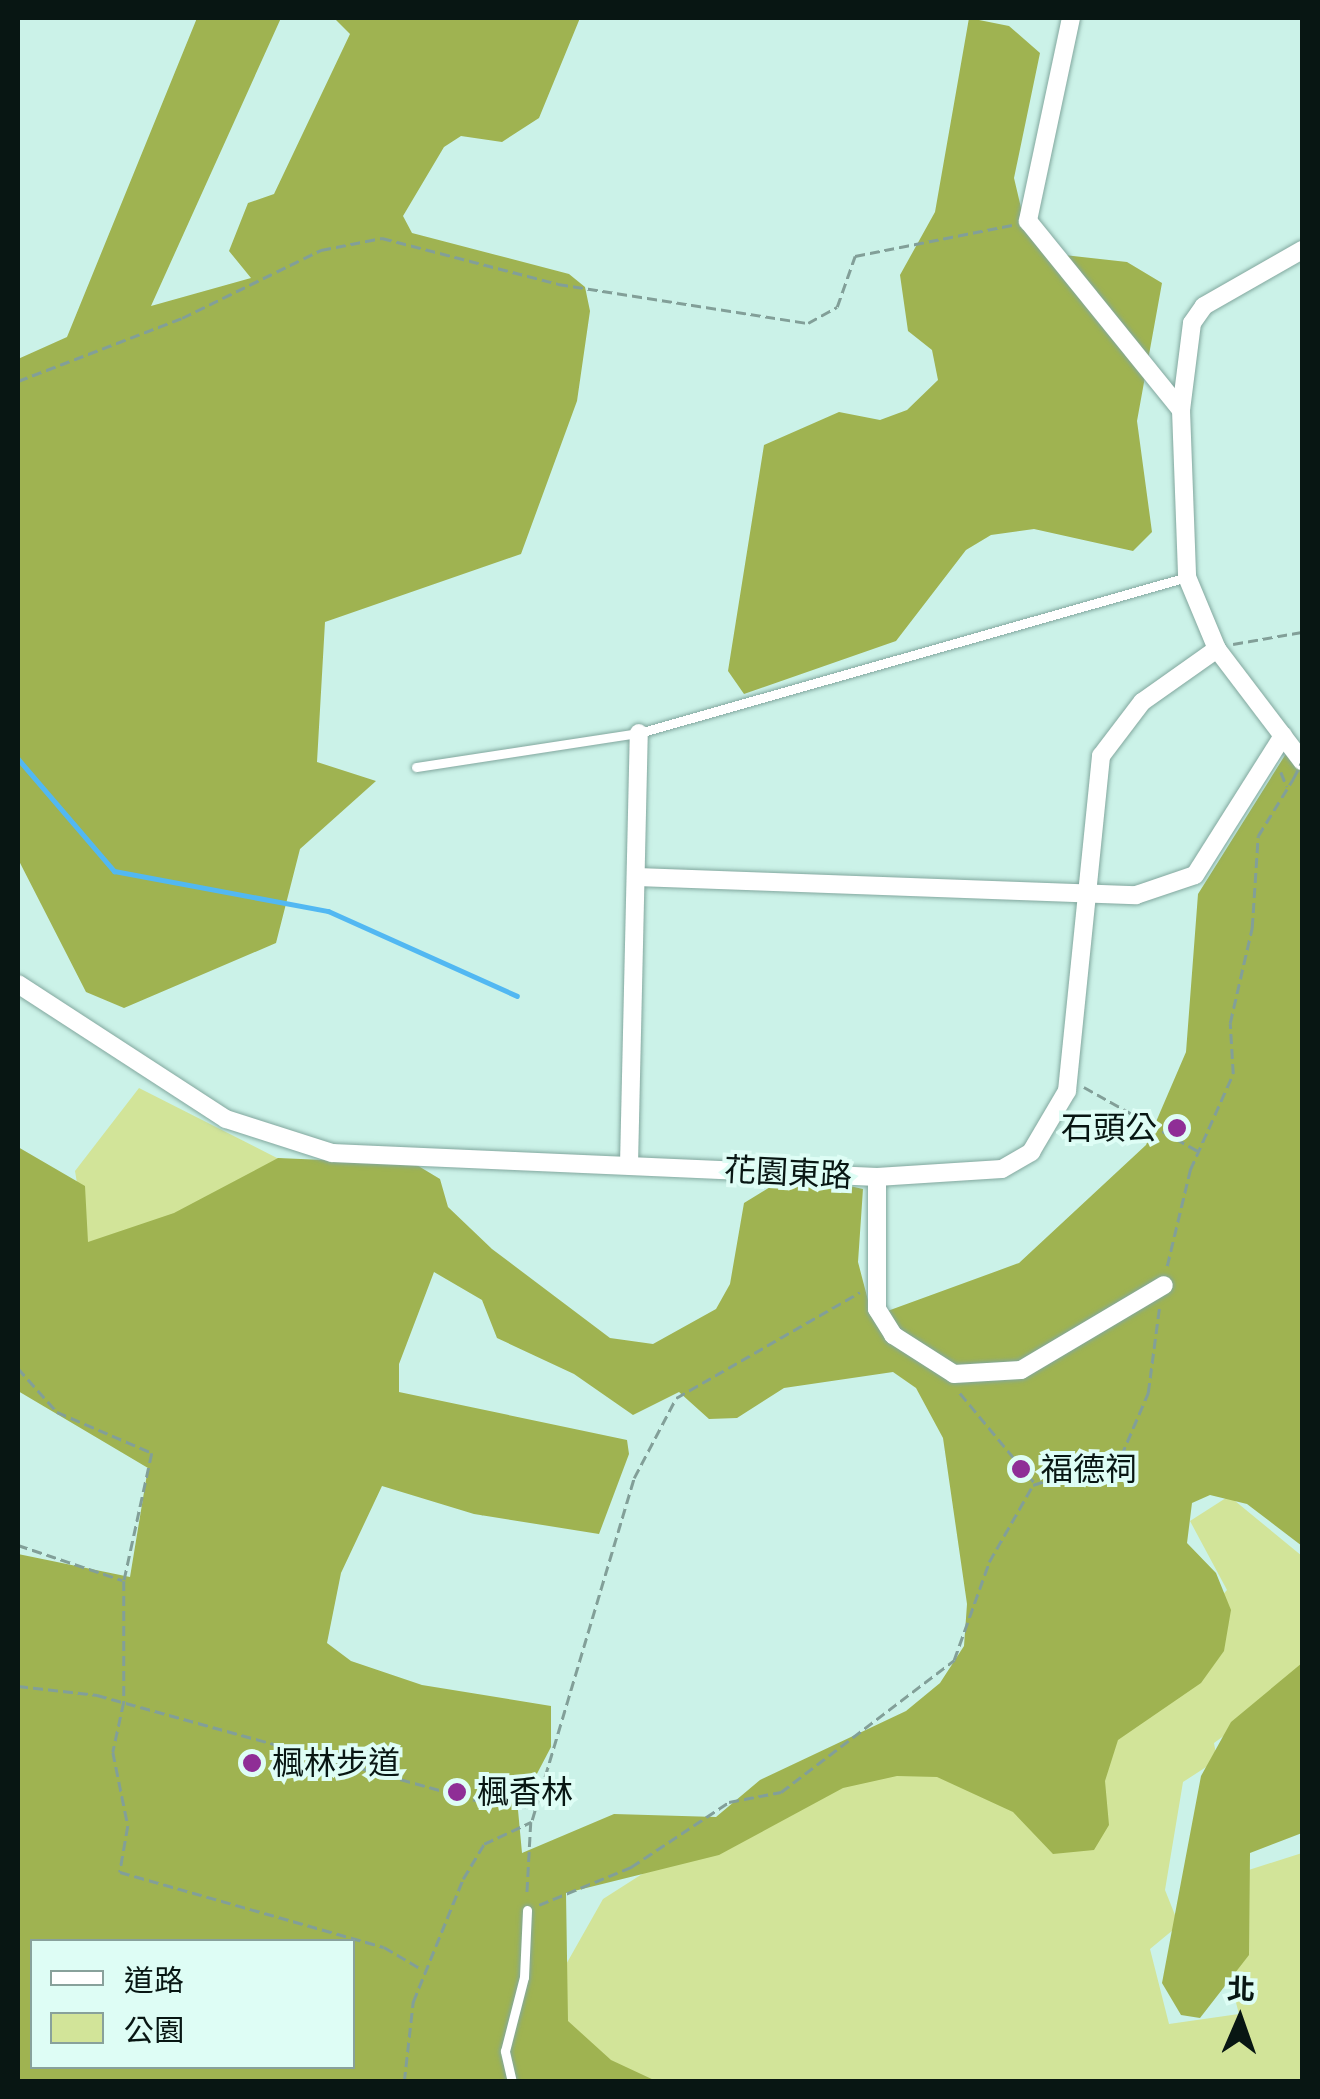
<!DOCTYPE html>
<meta charset="utf-8">
<style>
body{margin:0}
#map{position:relative;width:1320px;height:2099px;overflow:hidden;background:#cbf2e8;font-family:Montserrat,"Noto Sans TC",sans-serif}
div>[style]{position:absolute}
[style*='--x']{left:calc(var(--x)*1px);top:calc(var(--y)*1px);width:calc(var(--w)*1px);rotate:calc(var(--a)*1deg)}
.green>*{inset:0;background:#d2e499}
.forest>*{inset:0;background:#9fb351}
.stream>*{height:5px;margin:-2.5px;padding:0 2.5px;transform-origin:2.5px;border-radius:2.5px;background:#52b8f2}
.path>*{height:2.5px;margin-top:-1.25px;transform-origin:0;background:repeating-linear-gradient(90deg,#829f98 0 10px,transparent 0 15px)}
.roads{filter:drop-shadow(0 0 2px #82a79e) drop-shadow(0 0 2px #82a79e)}
.lane>*{height:9px;margin:-4.5px;padding:0 4.5px;transform-origin:4.5px;border-radius:4.5px;background:#fff}
.street>*{height:18px;margin:-9px;padding:0 9px;transform-origin:9px;border-radius:9px;background:#fff}
.path-bridge>*{height:2.5px;margin-top:-1.25px;transform-origin:0;background:repeating-linear-gradient(90deg,#829f98 0 10px,transparent 0 15px)}
.dots>*{width:28px;height:28px;translate:-50% -50%;box-sizing:border-box;border:5px solid #defdf5;border-radius:50%}
span{translate:-50% -50%;white-space:nowrap;text-align:center;line-height:1.15;-webkit-text-stroke:8px #defdf5;paint-order:stroke}
.poi-label{font-size:32px;color:#081613}
.right{translate:-100% -50%;text-align:right}
.left{translate:0 -50%;text-align:left}
.street-label{font-size:32px;color:#081613}
.frame{position:absolute;inset:0;border:20px solid #081613;pointer-events:none}
.legend{position:absolute;left:30px;top:1939px;width:325px;height:130px;box-sizing:border-box;background:#defdf5;border:2px solid #88a19b;margin:0;padding:12px 18px;list-style:none;font-size:30px;color:#081613}
.legend li{display:flex;align-items:center;gap:20px;height:50px}
.legend b{width:50px;border:2px solid #88a19b}
.north{position:absolute;left:1190px;top:1969px;width:100px;height:100px;-webkit-text-stroke:8px #defdf5;paint-order:stroke;rotate:2deg;font-size:28px;font-weight:700;line-height:40px;text-align:center;color:#081613}
.north::after{content:'';display:block;margin:auto;width:35px;height:45px;background:#081613;clip-path:polygon(50% 0,100% 100%,50% 72%,0 100%)}
</style>
<div id="map">
<div class="green">
<div style="clip-path:polygon(139px 1088px,277px 1158px,359px 1171px,91px 1269px,75px 1171px)"></div>
<div style="clip-path:polygon(1229px 1496px,1302px 1556px,1302px 1679px,1214px 1743px,1217px 1760px,1183px 1782px,1165px 1890px,1179px 1925px,1150px 1949px,1169px 2024px,1239px 2014px,1205px 1884px,1302px 1853px,1302px 2081px,606px 2081px,545px 2042px,551px 1991px,603px 1899px,711px 1830px,988px 1731px,1056px 1829px,1091px 1850px,1097px 1734px,1227px 1590px,1190px 1521px)"></div>
</div>
<div class="forest">
<div style="clip-path:polygon(197px 18px,281px 18px,151px 306px,251px 278px,229px 251px,248px 203px,274px 194px,350px 34px,334px 18px,580px 18px,539px 118px,502px 142px,461px 136px,444px 147px,403px 216px,412px 233px,569px 274px,585px 287px,590px 311px,577px 401px,521px 554px,325px 622px,317px 762px,376px 781px,300px 849px,276px 943px,124px 1008px,86px 992px,18px 859px,18px 359px,67px 337px)"></div>
<div style="clip-path:polygon(969px 18px,1009px 26px,1040px 53px,1014px 178px,1027px 233px,1046px 253px,1127px 262px,1162px 283px,1137px 421px,1152px 532px,1133px 551px,1034px 529px,991px 535px,966px 550px,896px 641px,744px 694px,728px 671px,764px 445px,839px 412px,880px 420px,907px 410px,938px 380px,932px 350px,908px 331px,900px 275px,935px 212px)"></div>
<div style="clip-path:polygon(evenodd,1287px 752px,1302px 764px,1302px 1546px,1247px 1504px,1210px 1495px,1192px 1503px,1187px 1543px,1216px 1573px,1231px 1610px,1224px 1651px,1201px 1683px,1118px 1740px,1105px 1781px,1109px 1825px,1094px 1850px,1053px 1854px,1013px 1812px,937px 1777px,897px 1776px,843px 1788px,719px 1855px,566px 1893px,568px 2021px,611px 2060px,656px 2081px,18px 2081px,18px 1554px,130px 1577px,148px 1468px,18px 1391px,18px 1147px,85px 1186px,88px 1242px,174px 1213px,278px 1158px,415px 1164px,440px 1179px,448px 1207px,492px 1249px,610px 1338px,653px 1344px,716px 1309px,730px 1284px,744px 1203px,793px 1173px,863px 1189px,858px 1262px,869px 1304px,882px 1313px,1019px 1263px,1146px 1145px,1186px 1052px,1198px 894px,1287px 752px,434px 1272px,482px 1300px,497px 1338px,574px 1374px,633px 1415px,679px 1392px,709px 1419px,737px 1418px,784px 1388px,893px 1372px,916px 1388px,943px 1438px,967px 1604px,964px 1646px,940px 1683px,906px 1711px,760px 1780px,716px 1817px,614px 1814px,522px 1853px,518px 1810px,551px 1747px,551px 1706px,422px 1685px,351px 1661px,327px 1643px,341px 1573px,382px 1486px,474px 1514px,599px 1534px,629px 1454px,627px 1440px,399px 1392px,399px 1364px,434px 1272px,1287px 752px,32px 1942px,352px 1942px,352px 2066px,32px 2066px,32px 1942px)"></div>
<div style="clip-path:polygon(1302px 1663px,1302px 1833px,1250px 1853px,1249px 1955px,1200px 2018px,1181px 2015px,1162px 1983px,1201px 1776px,1231px 1722px)"></div>
</div>
<div class="stream">
<div style="--x:18;--y:759;--w:148;--a:49.4"></div>
<div style="--x:114;--y:871;--w:218;--a:10.6"></div>
<div style="--x:328;--y:911;--w:207;--a:24.2"></div>
</div>
<div class="path">
<div style="--x:18;--y:381;--w:176;--a:-21"></div>
<div style="--x:182;--y:318;--w:155;--a:-26.1"></div>
<div style="--x:321;--y:250;--w:62;--a:-11.1"></div>
<div style="--x:382;--y:238;--w:182;--a:14.6"></div>
<div style="--x:558;--y:284;--w:253;--a:8.9"></div>
<div style="--x:808;--y:323;--w:33;--a:-29"></div>
<div style="--x:837;--y:307;--w:54;--a:-70.6"></div>
<div style="--x:855;--y:256;--w:160;--a:-11.2"></div>
<div style="--x:1233;--y:644;--w:70;--a:-9.9"></div>
<div style="--x:1281;--y:772;--w:16;--a:68"></div>
<div style="--x:1084;--y:1087;--w:131;--a:29.3"></div>
<div style="--x:1167;--y:1266;--w:99;--a:-76.5"></div>
<div style="--x:1190;--y:1170;--w:105;--a:-65.9"></div>
<div style="--x:1233;--y:1074;--w:51;--a:-93.4"></div>
<div style="--x:1230;--y:1023;--w:98;--a:-77"></div>
<div style="--x:1252;--y:928;--w:92;--a:-86.3"></div>
<div style="--x:1258;--y:836;--w:67;--a:-58.4"></div>
<div style="--x:18;--y:1368;--w:59;--a:48.4"></div>
<div style="--x:57;--y:1412;--w:103;--a:23.3"></div>
<div style="--x:152;--y:1453;--w:131;--a:102.3"></div>
<div style="--x:124;--y:1581;--w:121;--a:90"></div>
<div style="--x:124;--y:1702;--w:51;--a:102.4"></div>
<div style="--x:113;--y:1752;--w:76;--a:78.5"></div>
<div style="--x:128;--y:1826;--w:47;--a:99.9"></div>
<div style="--x:120;--y:1872;--w:274;--a:15.9"></div>
<div style="--x:384;--y:1947;--w:45;--a:30.5"></div>
<div style="--x:960;--y:1393;--w:116;--a:50.3"></div>
<div style="--x:18;--y:1545;--w:110;--a:18.6"></div>
<div style="--x:18;--y:1686;--w:80;--a:6.5"></div>
<div style="--x:97;--y:1695;--w:404;--a:15.5"></div>
<div style="--x:486;--y:1803;--w:49;--a:4.7"></div>
<div style="--x:532;--y:1820;--w:357;--a:-73.4"></div>
<div style="--x:634;--y:1478;--w:90;--a:-62.3"></div>
<div style="--x:676;--y:1398;--w:212;--a:-29.9"></div>
<div style="--x:539;--y:1905;--w:100;--a:-22.4"></div>
<div style="--x:631;--y:1867;--w:118;--a:-33.6"></div>
<div style="--x:729;--y:1802;--w:53;--a:-10.9"></div>
<div style="--x:781;--y:1792;--w:218;--a:-37.3"></div>
<div style="--x:954;--y:1660;--w:104;--a:-70.3"></div>
<div style="--x:989;--y:1562;--w:89;--a:-60.3"></div>
<div style="--x:1033;--y:1485;--w:93;--a:-18.2"></div>
<div style="--x:1121;--y:1456;--w:69;--a:-66.8"></div>
<div style="--x:1148;--y:1393;--w:85;--a:-82.5"></div>
<div style="--x:404;--y:2082;--w:81;--a:-83.6"></div>
<div style="--x:413;--y:2002;--w:133;--a:-67.9"></div>
<div style="--x:463;--y:1879;--w:41;--a:-59"></div>
<div style="--x:484;--y:1844;--w:52;--a:-25.1"></div>
<div style="--x:531;--y:1822;--w:73;--a:93.1"></div>
</div>
<div class="roads">
<div class="lane">
<div style="--x:416;--y:767;--w:226;--a:-8.7"></div>
<div style="--x:639;--y:733;--w:570;--a:-15.89"></div>
<div style="--x:512;--y:2082;--w:32;--a:-103"></div>
<div style="--x:505;--y:2051;--w:76;--a:-75.6"></div>
<div style="--x:524;--y:1977;--w:67;--a:-87.4"></div>
</div>
<div class="street">
<div style="--x:1071;--y:18;--w:208;--a:102"></div>
<div style="--x:1028;--y:221;--w:243;--a:51"></div>
<div style="--x:1302;--y:250;--w:113;--a:150.3"></div>
<div style="--x:1204;--y:306;--w:21;--a:125"></div>
<div style="--x:1192;--y:323;--w:88;--a:97.2"></div>
<div style="--x:1181;--y:410;--w:167;--a:87.9"></div>
<div style="--x:1187;--y:577;--w:78;--a:67.4"></div>
<div style="--x:1217;--y:649;--w:141;--a:52.8"></div>
<div style="--x:637;--y:877;--w:499;--a:2.1"></div>
<div style="--x:1136;--y:895;--w:62;--a:-18.7"></div>
<div style="--x:1195;--y:875;--w:165;--a:-57.7"></div>
<div style="--x:18;--y:984;--w:248;--a:33"></div>
<div style="--x:226;--y:1119;--w:111;--a:17.8"></div>
<div style="--x:332;--y:1153;--w:546;--a:2.52"></div>
<div style="--x:877;--y:1177;--w:125;--a:-3.7"></div>
<div style="--x:1002;--y:1169;--w:34;--a:-30"></div>
<div style="--x:1031;--y:1152;--w:71;--a:-59.5"></div>
<div style="--x:1067;--y:1091;--w:337;--a:-84.2"></div>
<div style="--x:1101;--y:756;--w:68;--a:-52.8"></div>
<div style="--x:1142;--y:702;--w:92;--a:-35.2"></div>
<div style="--x:629;--y:1165;--w:432;--a:-88.7"></div>
<div style="--x:877;--y:1177;--w:132;--a:90"></div>
<div style="--x:877;--y:1309;--w:31;--a:58"></div>
<div style="--x:893;--y:1335;--w:72;--a:32.6"></div>
<div style="--x:954;--y:1374;--w:67;--a:-3.4"></div>
<div style="--x:1021;--y:1370;--w:166;--a:-30.7"></div>
</div>
</div>
<div class="path-bridge">
<div style="--x:1293;--y:779;--w:20;--a:-63"></div>
</div>
<div class="dots">
<div style="left:1177px;top:1128px;background:#8f2e96"></div>
<div style="left:1021px;top:1469px;background:#8f2e96"></div>
<div style="left:252px;top:1763px;background:#8f2e96"></div>
<div style="left:457px;top:1792px;background:#8f2e96"></div>
</div>
<div class="poi-label">
<span class="right" style="left:1157px;top:1128px">石頭公</span>
<span class="left" style="left:1041px;top:1469px">福德祠</span>
<span class="left" style="left:272px;top:1763px">楓林步道</span>
<span class="left" style="left:477px;top:1792px">楓香林</span>
</div>
<div class="street-label">
<span style="left:788px;top:1173px;rotate:3deg">花園東路</span>
</div>
<div class="frame"></div>
<ul class="legend">
<li><b style="height:12px;background:#fff"></b>道路</li>
<li><b style="height:28px;background:#d2e499"></b>公園</li>
</ul>
<div class="north">北</div>
</div>
